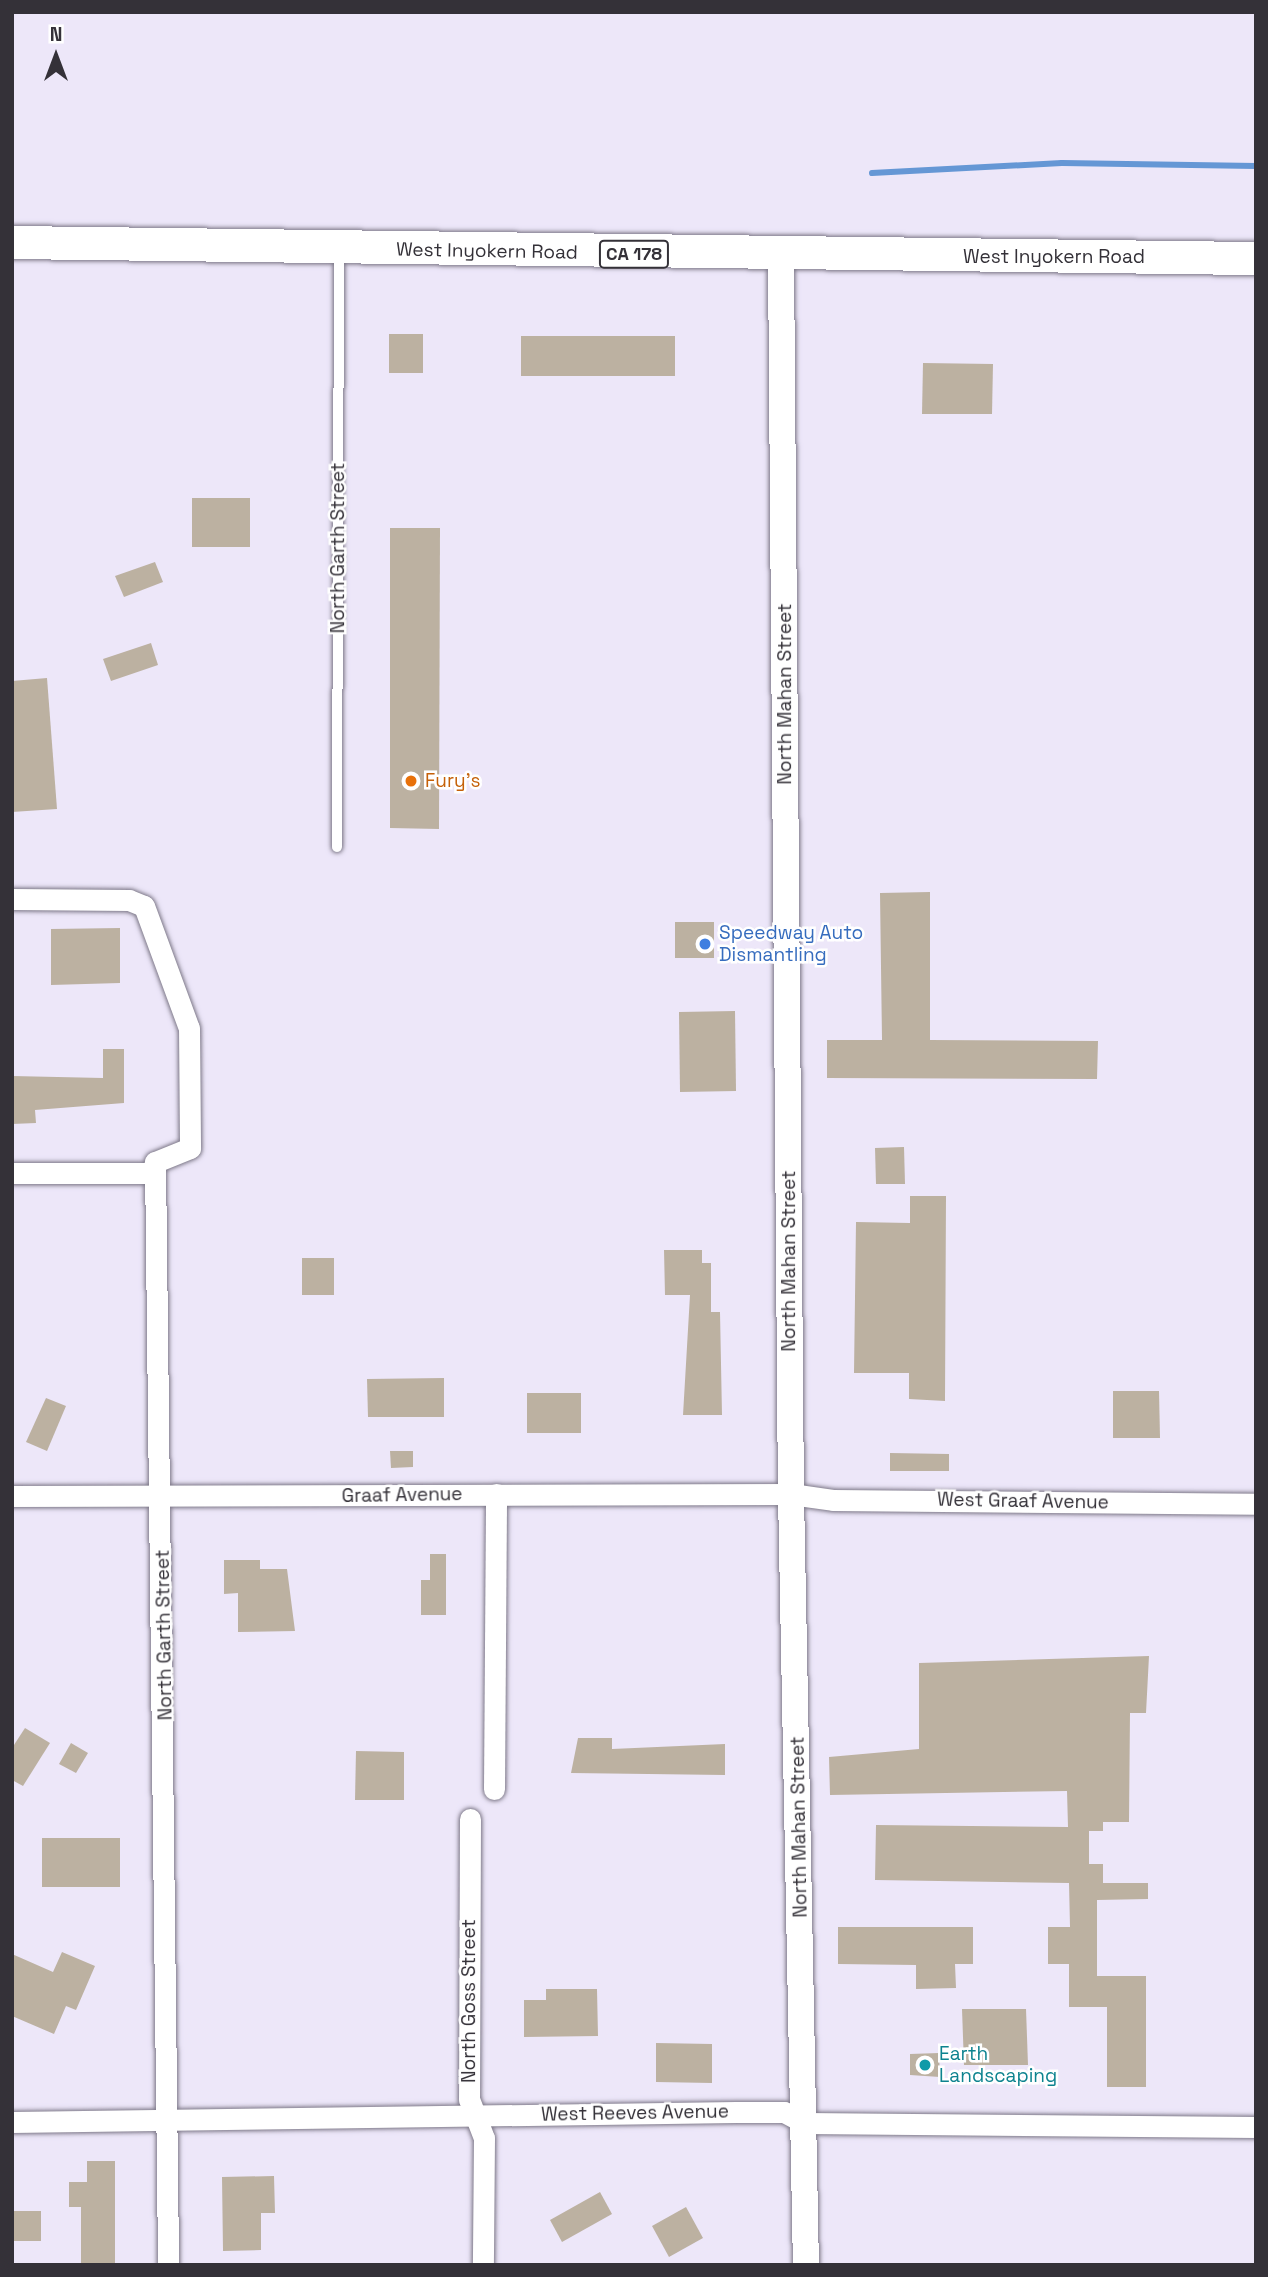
<!DOCTYPE html>
<style>
body{margin:0}
#map{position:relative;width:1268px;height:2277px;overflow:hidden;background:#ede7f9;font-family:"Space Grotesk",sans-serif}
div>[style]{position:absolute}
[style*='--x']{left:calc(var(--x)*1px);top:calc(var(--y)*1px);width:calc(var(--w)*1px);rotate:calc(var(--a)*1deg)}
.stream>*{height:6px;margin:-3px;padding:0 3px;transform-origin:3px;border-radius:3px;background:#6597d5}
.building>*{inset:0;background:#bcb1a1}
.roads{filter:drop-shadow(0 0 2px #7e7989) drop-shadow(0 0 2px #7e7989)}
.service>*{height:10px;margin:-5px;padding:0 5px;transform-origin:5px;border-radius:5px;background:#fff}
.minor>*{height:21px;margin:-10.5px;padding:0 10.5px;transform-origin:10.5px;border-radius:10.5px;background:#fff}
.tertiary>*{height:26px;margin:-13px;padding:0 13px;transform-origin:13px;border-radius:13px;background:#fff}
.primary>*{height:33px;margin:-16.5px;padding:0 16.5px;transform-origin:16.5px;border-radius:16.5px;background:#fff}
.dots>*{width:19px;height:19px;translate:-50% -50%;box-sizing:border-box;border:4px solid #fff;border-radius:50%}
span{translate:-50% -50%;white-space:nowrap;text-align:center;line-height:1.15;-webkit-text-stroke:5px #fff;paint-order:stroke}
.shield-label span{padding:2px 5px;background:#fff;border:2px solid;border-radius:5px;-webkit-text-stroke-width:0}
.shield-label{font-size:18px;color:#343138;font-weight:700}
.street-label{font-size:19px;color:#343138}
.food-label{font-size:19px;color:#c56008}
.left{translate:0 -50%;text-align:left}
.shop-label{font-size:19px;color:#366cbe}
.culture-label{font-size:19px;color:#0d838f}
.frame{position:absolute;inset:0;border:14px solid #343138;pointer-events:none}
.north{position:absolute;left:21px;top:21px;width:70px;height:70px;-webkit-text-stroke:5px #fff;paint-order:stroke;rotate:0deg;font-size:19px;font-weight:700;line-height:28px;text-align:center;color:#343138}
.north::after{content:'';display:block;margin:auto;width:24px;height:32px;background:#343138;clip-path:polygon(50% 0,100% 100%,50% 72%,0 100%)}
</style>
<div id="map">
<div class="stream">
<div style="--x:872;--y:173;--w:190;--a:-3"></div>
<div style="--x:1062;--y:163;--w:194;--a:0.9"></div>
</div>
<div class="building">
<div style="clip-path:polygon(389px 334px,423px 334px,423px 373px,389px 373px)"></div>
<div style="clip-path:polygon(521px 336px,675px 336px,675px 376px,521px 376px)"></div>
<div style="clip-path:polygon(923px 363px,993px 364px,992px 414px,922px 414px)"></div>
<div style="clip-path:polygon(192px 498px,250px 498px,250px 547px,192px 547px)"></div>
<div style="clip-path:polygon(390px 528px,440px 528px,439px 829px,390px 828px)"></div>
<div style="clip-path:polygon(155px 562px,163px 582px,124px 597px,115px 576px)"></div>
<div style="clip-path:polygon(151px 643px,158px 665px,111px 681px,103px 659px)"></div>
<div style="clip-path:polygon(47px 678px,57px 809px,12px 812px,12px 681px)"></div>
<div style="clip-path:polygon(930px 892px,930px 1040px,1098px 1041px,1097px 1079px,827px 1078px,827px 1040px,882px 1040px,880px 893px)"></div>
<div style="clip-path:polygon(675px 922px,714px 922px,714px 958px,675px 958px)"></div>
<div style="clip-path:polygon(120px 928px,120px 983px,51px 985px,51px 929px)"></div>
<div style="clip-path:polygon(735px 1011px,736px 1091px,680px 1092px,679px 1012px)"></div>
<div style="clip-path:polygon(103px 1049px,124px 1049px,124px 1103px,35px 1110px,36px 1123px,12px 1124px,12px 1076px,103px 1078px)"></div>
<div style="clip-path:polygon(904px 1147px,905px 1184px,876px 1184px,875px 1148px)"></div>
<div style="clip-path:polygon(910px 1196px,946px 1196px,945px 1401px,909px 1399px,909px 1373px,854px 1373px,856px 1222px,910px 1223px)"></div>
<div style="clip-path:polygon(664px 1250px,702px 1250px,702px 1263px,711px 1263px,711px 1312px,720px 1312px,722px 1415px,683px 1415px,690px 1295px,665px 1295px)"></div>
<div style="clip-path:polygon(302px 1258px,334px 1258px,334px 1295px,302px 1295px)"></div>
<div style="clip-path:polygon(444px 1378px,444px 1417px,368px 1417px,367px 1379px)"></div>
<div style="clip-path:polygon(1113px 1391px,1159px 1391px,1160px 1438px,1113px 1438px)"></div>
<div style="clip-path:polygon(527px 1393px,581px 1393px,581px 1433px,527px 1433px)"></div>
<div style="clip-path:polygon(46px 1398px,66px 1406px,47px 1451px,26px 1442px)"></div>
<div style="clip-path:polygon(390px 1451px,413px 1451px,413px 1467px,391px 1468px)"></div>
<div style="clip-path:polygon(890px 1453px,949px 1454px,949px 1471px,890px 1471px)"></div>
<div style="clip-path:polygon(430px 1554px,446px 1554px,446px 1615px,421px 1615px,421px 1580px,430px 1580px)"></div>
<div style="clip-path:polygon(224px 1560px,260px 1560px,260px 1569px,287px 1569px,295px 1631px,238px 1632px,238px 1593px,224px 1594px)"></div>
<div style="clip-path:polygon(1149px 1656px,1146px 1713px,1130px 1713px,1129px 1822px,1103px 1822px,1103px 1831px,1089px 1831px,1089px 1864px,1103px 1864px,1103px 1883px,1148px 1883px,1148px 1899px,1097px 1900px,1097px 1976px,1146px 1976px,1146px 2087px,1107px 2087px,1107px 2007px,1069px 2007px,1069px 1964px,1048px 1964px,1048px 1927px,1070px 1927px,1069px 1883px,875px 1880px,876px 1825px,1068px 1827px,1067px 1791px,830px 1795px,829px 1757px,919px 1749px,919px 1663px)"></div>
<div style="clip-path:polygon(25px 1728px,50px 1743px,23px 1786px,12px 1780px,12px 1748px)"></div>
<div style="clip-path:polygon(578px 1738px,612px 1738px,612px 1749px,725px 1744px,725px 1775px,571px 1773px)"></div>
<div style="clip-path:polygon(71px 1743px,88px 1753px,76px 1773px,59px 1764px)"></div>
<div style="clip-path:polygon(356px 1751px,404px 1752px,404px 1800px,355px 1800px)"></div>
<div style="clip-path:polygon(42px 1838px,120px 1838px,120px 1887px,42px 1887px)"></div>
<div style="clip-path:polygon(838px 1927px,973px 1927px,973px 1964px,955px 1964px,956px 1988px,916px 1989px,916px 1965px,838px 1964px)"></div>
<div style="clip-path:polygon(62px 1952px,95px 1966px,76px 2010px,66px 2006px,54px 2034px,12px 2016px,12px 1954px,53px 1972px)"></div>
<div style="clip-path:polygon(546px 1989px,597px 1989px,598px 2036px,524px 2037px,524px 2000px,546px 2000px)"></div>
<div style="clip-path:polygon(962px 2009px,1026px 2009px,1028px 2065px,964px 2065px)"></div>
<div style="clip-path:polygon(656px 2043px,712px 2044px,712px 2083px,656px 2082px)"></div>
<div style="clip-path:polygon(939px 2053px,940px 2077px,910px 2075px,910px 2054px)"></div>
<div style="clip-path:polygon(87px 2161px,115px 2161px,115px 2265px,81px 2265px,81px 2207px,69px 2207px,69px 2182px,87px 2182px)"></div>
<div style="clip-path:polygon(274px 2176px,275px 2213px,261px 2213px,261px 2250px,223px 2251px,222px 2177px)"></div>
<div style="clip-path:polygon(600px 2192px,612px 2214px,562px 2242px,550px 2220px)"></div>
<div style="clip-path:polygon(686px 2207px,703px 2238px,669px 2257px,652px 2226px)"></div>
<div style="clip-path:polygon(12px 2211px,41px 2211px,41px 2241px,12px 2241px)"></div>
</div>
<div class="roads">
<div class="service">
<div style="--x:337;--y:847;--w:598;--a:-89.81"></div>
</div>
<div class="minor">
<div style="--x:12;--y:899;--w:117;--a:0.5"></div>
<div style="--x:129;--y:900;--w:16;--a:22"></div>
<div style="--x:144;--y:906;--w:130;--a:69.8"></div>
<div style="--x:189;--y:1028;--w:120;--a:89.5"></div>
<div style="--x:190;--y:1148;--w:38;--a:158"></div>
<div style="--x:155;--y:1162;--w:1103;--a:89.32"></div>
<div style="--x:12;--y:1173;--w:143;--a:0"></div>
<div style="--x:12;--y:1496;--w:779;--a:-0.15"></div>
<div style="--x:791;--y:1494;--w:42;--a:8.1"></div>
<div style="--x:833;--y:1500;--w:423;--a:0.5"></div>
<div style="--x:494;--y:1789;--w:295;--a:-89.6"></div>
<div style="--x:470;--y:1819;--w:280;--a:90.2"></div>
<div style="--x:469;--y:2099;--w:42;--a:69"></div>
<div style="--x:484;--y:2138;--w:127;--a:90.5"></div>
<div style="--x:12;--y:2122;--w:724;--a:-0.79"></div>
<div style="--x:736;--y:2112;--w:48;--a:0"></div>
<div style="--x:784;--y:2112;--w:24;--a:28"></div>
<div style="--x:805;--y:2123;--w:451;--a:0.5"></div>
</div>
<div class="tertiary">
<div style="--x:781;--y:256;--w:1238;--a:89.54"></div>
<div style="--x:791;--y:1494;--w:771;--a:88.89"></div>
</div>
<div class="primary">
<div style="--x:12;--y:242;--w:1244;--a:0.74"></div>
</div>
</div>
<div class="dots">
<div style="left:411px;top:781px;background:#e8710a"></div>
<div style="left:705px;top:944px;background:#3f7fe0"></div>
<div style="left:925px;top:2065px;background:#0f9aa8"></div>
</div>
<div class="shield-label">
<span style="left:634px;top:254px">CA 178</span>
</div>
<div class="street-label">
<span style="left:487px;top:251px;rotate:1deg">West Inyokern Road</span>
<span style="left:1054px;top:257px">West Inyokern Road</span>
<span style="left:338px;top:548px;rotate:-90deg">North Garth Street</span>
<span style="left:785px;top:694px;rotate:-90deg">North Mahan Street</span>
<span style="left:789px;top:1261px;rotate:-90deg">North Mahan Street</span>
<span style="left:402px;top:1495px;rotate:-1deg">Graaf Avenue</span>
<span style="left:1023px;top:1501px;rotate:1deg">West Graaf Avenue</span>
<span style="left:164px;top:1635px;rotate:-91deg">North Garth Street</span>
<span style="left:799px;top:1827px;rotate:-91deg">North Mahan Street</span>
<span style="left:469px;top:2001px;rotate:-90deg">North Goss Street</span>
<span style="left:635px;top:2113px;rotate:-1deg">West Reeves Avenue</span>
</div>
<div class="food-label">
<span class="left" style="left:425px;top:781px">Fury's</span>
</div>
<div class="shop-label">
<span class="left" style="left:719px;top:944px">Speedway Auto<br>Dismantling</span>
</div>
<div class="culture-label">
<span class="left" style="left:939px;top:2065px">Earth<br>Landscaping</span>
</div>
<div class="frame"></div>
<div class="north">N</div>
</div>
